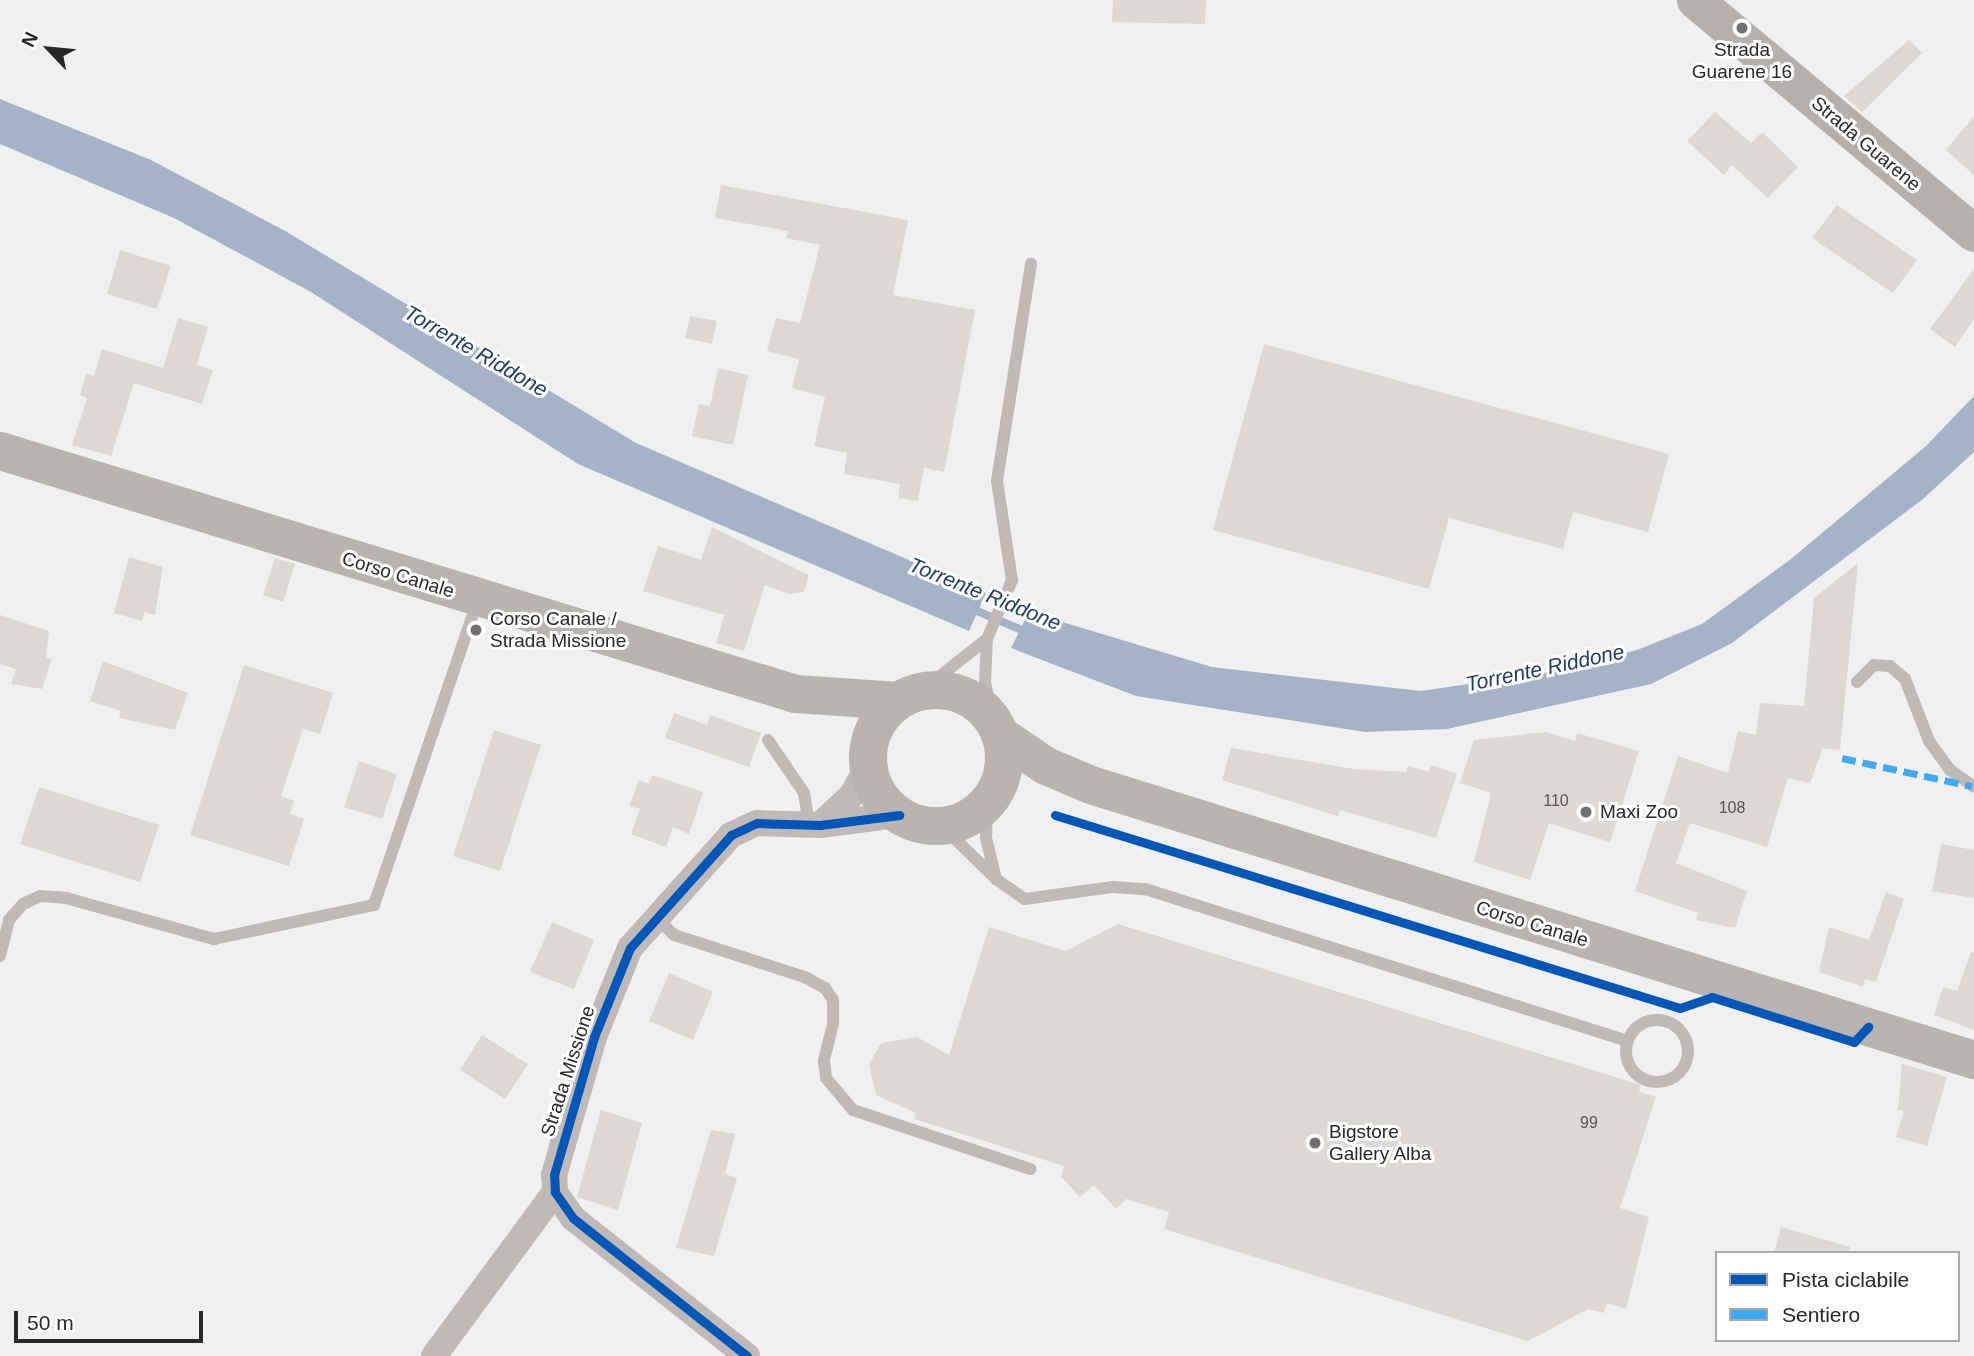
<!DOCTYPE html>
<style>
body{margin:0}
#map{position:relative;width:1974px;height:1356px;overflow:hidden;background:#f0f0f0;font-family:Arial,sans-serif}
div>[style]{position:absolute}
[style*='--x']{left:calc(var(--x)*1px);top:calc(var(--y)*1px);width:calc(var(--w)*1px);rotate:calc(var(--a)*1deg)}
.water>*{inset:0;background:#a6b3c7}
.stream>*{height:8px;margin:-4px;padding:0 4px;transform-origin:4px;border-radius:4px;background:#a6b3c7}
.building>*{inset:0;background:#dcd8d3}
.lane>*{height:12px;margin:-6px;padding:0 6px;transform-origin:6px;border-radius:6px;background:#bfbab7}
.lane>.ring{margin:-6px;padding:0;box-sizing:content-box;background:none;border:12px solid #bfbab7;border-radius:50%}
.street>*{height:26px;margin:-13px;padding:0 13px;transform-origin:13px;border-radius:13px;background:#bfbab7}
.secondary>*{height:37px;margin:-18.5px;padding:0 18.5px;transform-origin:18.5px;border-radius:18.5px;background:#b4b0ad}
.primary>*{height:38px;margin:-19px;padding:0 19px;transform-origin:19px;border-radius:19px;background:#b8b4af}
.primary>.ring{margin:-19px;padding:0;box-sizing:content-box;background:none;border:38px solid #b8b4af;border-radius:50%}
.quiet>*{height:7px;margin-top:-3.5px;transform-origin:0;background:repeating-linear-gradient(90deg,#3fa9f5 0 14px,transparent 0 21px)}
.cycleway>*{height:9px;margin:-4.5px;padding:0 4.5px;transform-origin:4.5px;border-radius:4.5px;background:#0057b8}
.dots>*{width:19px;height:19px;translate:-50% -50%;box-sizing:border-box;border:4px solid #fff;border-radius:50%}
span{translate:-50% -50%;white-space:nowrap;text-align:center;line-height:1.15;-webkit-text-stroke:6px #fff;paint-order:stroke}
.number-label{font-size:16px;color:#575655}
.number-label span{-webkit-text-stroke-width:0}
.poi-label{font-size:19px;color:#282829}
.left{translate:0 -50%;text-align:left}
.street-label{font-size:19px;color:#282829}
.water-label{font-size:21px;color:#223c64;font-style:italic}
.legend{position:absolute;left:1715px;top:1251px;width:245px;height:91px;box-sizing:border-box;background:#fff;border:2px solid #a9a9a9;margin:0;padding:9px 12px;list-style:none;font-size:21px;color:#282829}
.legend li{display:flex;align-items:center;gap:14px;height:35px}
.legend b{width:35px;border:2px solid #a9a9a9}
.north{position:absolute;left:14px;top:14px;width:70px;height:70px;-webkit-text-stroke:5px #fff;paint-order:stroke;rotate:296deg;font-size:19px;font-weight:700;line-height:28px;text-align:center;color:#282829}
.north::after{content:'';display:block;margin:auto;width:24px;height:32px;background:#282829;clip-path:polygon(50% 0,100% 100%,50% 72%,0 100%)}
.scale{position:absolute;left:14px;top:1311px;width:189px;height:32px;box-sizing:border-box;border:4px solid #282829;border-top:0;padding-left:9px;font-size:21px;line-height:24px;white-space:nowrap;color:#282829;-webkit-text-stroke:5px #fff;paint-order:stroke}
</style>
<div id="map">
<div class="water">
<div style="clip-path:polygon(0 99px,151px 160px,287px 232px,636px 443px,986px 593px,969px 631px,578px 464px,311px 292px,174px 218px,0 144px)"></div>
<div style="clip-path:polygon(1974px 396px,1974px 452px,1923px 499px,1732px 643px,1651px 684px,1447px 729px,1365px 732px,1136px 696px,1011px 648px,1029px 612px,1212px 667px,1421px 691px,1549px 672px,1637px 650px,1702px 624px,1791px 559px,1926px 446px)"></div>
</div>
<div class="stream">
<div style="--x:970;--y:608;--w:64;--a:23"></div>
</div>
<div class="building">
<div style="clip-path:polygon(1113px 0,1206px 0,1205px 24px,1112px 22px)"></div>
<div style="clip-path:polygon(1909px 40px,1922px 53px,1862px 112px,1844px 96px)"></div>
<div style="clip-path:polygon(1715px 112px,1751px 143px,1762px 132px,1798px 167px,1768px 198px,1732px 165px,1724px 175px,1687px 141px)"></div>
<div style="clip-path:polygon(1974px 116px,1974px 175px,1946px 150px)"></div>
<div style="clip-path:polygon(721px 185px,908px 220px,893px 295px,975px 310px,944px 472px,924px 468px,918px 501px,898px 498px,900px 484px,844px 474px,847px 453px,814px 446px,825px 397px,792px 388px,799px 359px,767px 351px,776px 318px,800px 323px,820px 245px,786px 238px,788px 231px,715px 218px)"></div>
<div style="clip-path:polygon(1837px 205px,1917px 260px,1893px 293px,1812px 238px)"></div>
<div style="clip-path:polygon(120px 250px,171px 266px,157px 309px,107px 294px)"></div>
<div style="clip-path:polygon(1974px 269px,1974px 319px,1955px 347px,1930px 329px)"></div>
<div style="clip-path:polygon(690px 316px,717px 321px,712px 344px,685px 338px)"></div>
<div style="clip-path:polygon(178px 318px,208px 327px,197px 365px,213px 370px,202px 404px,134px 383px,111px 456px,72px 445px,87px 398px,80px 395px,86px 374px,94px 376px,102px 349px,163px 368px)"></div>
<div style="clip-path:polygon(1264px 344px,1669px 454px,1648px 532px,1573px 512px,1563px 549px,1449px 518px,1429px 589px,1213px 530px)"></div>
<div style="clip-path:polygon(718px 368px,748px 375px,733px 445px,692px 436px,699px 404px,710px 406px)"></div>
<div style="clip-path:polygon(712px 527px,809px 575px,804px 592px,789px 594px,765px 585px,744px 651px,716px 643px,724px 615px,643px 591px,658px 546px,701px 560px)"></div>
<div style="clip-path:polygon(129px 557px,163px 567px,155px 615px,145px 612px,142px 621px,114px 613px)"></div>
<div style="clip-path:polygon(275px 558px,295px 564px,283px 602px,263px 595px)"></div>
<div style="clip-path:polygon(1858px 563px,1840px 750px,1823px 748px,1810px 783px,1788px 778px,1767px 847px,1690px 823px,1676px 863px,1747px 891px,1735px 928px,1696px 920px,1698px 913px,1635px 891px,1678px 756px,1728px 773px,1738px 731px,1756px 735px,1760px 703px,1804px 706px,1814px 598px)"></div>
<div style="clip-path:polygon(0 615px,49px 631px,46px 657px,52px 659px,42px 689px,11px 684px,16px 669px,0 664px)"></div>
<div style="clip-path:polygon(103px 661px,188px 693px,175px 730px,119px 718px,121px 711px,90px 701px)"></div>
<div style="clip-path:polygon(244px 665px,333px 693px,320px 734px,303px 729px,281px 796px,294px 801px,290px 814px,304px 819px,289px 866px,190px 835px)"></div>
<div style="clip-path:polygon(674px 713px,707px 725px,710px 715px,761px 733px,749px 767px,665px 738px)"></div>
<div style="clip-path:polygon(494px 730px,541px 745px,500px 871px,453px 856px)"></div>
<div style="clip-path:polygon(1545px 732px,1575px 741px,1577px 733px,1639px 751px,1610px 842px,1549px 823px,1530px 880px,1474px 862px,1491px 793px,1460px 783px,1474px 740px)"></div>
<div style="clip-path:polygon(1231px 748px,1354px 769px,1406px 772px,1408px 766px,1429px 772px,1431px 765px,1457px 774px,1436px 838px,1340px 810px,1338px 816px,1222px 780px)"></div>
<div style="clip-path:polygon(359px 761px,397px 774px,382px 819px,344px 807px)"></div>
<div style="clip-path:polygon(652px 775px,703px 792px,689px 834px,673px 827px,666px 847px,631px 834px,640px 809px,629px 806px,639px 780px,649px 784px)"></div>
<div style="clip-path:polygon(39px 787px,159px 825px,140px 882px,20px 844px)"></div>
<div style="clip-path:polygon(1941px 844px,1974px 850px,1974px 898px,1932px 891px)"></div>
<div style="clip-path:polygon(1886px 892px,1904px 899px,1876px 982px,1865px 979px,1863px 987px,1819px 972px,1829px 927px,1869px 940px)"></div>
<div style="clip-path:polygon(552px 922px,594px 940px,574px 989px,530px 972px)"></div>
<div style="clip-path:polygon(1118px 924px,1641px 1085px,1639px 1092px,1656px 1097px,1620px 1208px,1649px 1217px,1626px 1309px,1607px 1303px,1604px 1313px,1588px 1309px,1528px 1341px,1164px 1229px,1169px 1212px,1126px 1199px,1116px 1209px,1094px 1185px,1080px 1197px,1061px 1177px,1064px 1166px,914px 1119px,916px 1113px,876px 1095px,869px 1064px,881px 1043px,917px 1037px,949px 1055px,989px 927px,1066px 951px)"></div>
<div style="clip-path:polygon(1971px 952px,1974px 953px,1974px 1030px,1934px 1015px,1943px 987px,1957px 991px)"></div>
<div style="clip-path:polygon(669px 973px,713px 992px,693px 1040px,649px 1021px)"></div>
<div style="clip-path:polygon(482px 1035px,528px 1064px,505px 1099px,460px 1070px)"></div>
<div style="clip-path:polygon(1902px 1064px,1947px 1077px,1927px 1146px,1896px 1137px,1904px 1111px,1898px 1110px)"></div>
<div style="clip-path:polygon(601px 1110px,642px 1123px,618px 1210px,577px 1197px)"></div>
<div style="clip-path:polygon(711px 1130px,735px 1134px,725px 1174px,737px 1178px,714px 1256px,676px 1248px)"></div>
<div style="clip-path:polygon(1781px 1227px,1850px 1247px,1849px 1253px,1774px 1253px)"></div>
</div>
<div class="lane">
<div style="--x:987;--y:639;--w:64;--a:-67"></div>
<div style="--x:1012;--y:580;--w:100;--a:-98.6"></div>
<div style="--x:997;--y:481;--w:220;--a:-81.1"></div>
<div style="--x:1857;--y:682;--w:24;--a:-45"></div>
<div style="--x:1874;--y:665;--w:16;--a:4"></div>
<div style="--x:1890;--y:666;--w:20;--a:41"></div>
<div style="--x:1905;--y:679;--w:66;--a:68.8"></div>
<div style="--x:1929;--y:741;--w:36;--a:54"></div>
<div style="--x:1950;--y:770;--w:29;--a:35"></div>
<div style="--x:921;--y:691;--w:84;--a:-38.2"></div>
<div style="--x:987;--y:639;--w:43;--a:92.7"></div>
<div style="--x:985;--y:682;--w:38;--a:79"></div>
<div style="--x:768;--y:740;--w:64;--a:55.8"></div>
<div style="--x:804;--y:793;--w:32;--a:81"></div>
<div style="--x:942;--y:826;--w:76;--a:44.5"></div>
<div style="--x:996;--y:879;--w:42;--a:-103.7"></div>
<div style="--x:986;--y:838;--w:36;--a:-88"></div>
<div style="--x:996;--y:879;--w:35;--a:35"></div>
<div style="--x:1025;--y:899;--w:89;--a:-7.8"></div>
<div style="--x:1113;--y:887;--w:32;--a:4"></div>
<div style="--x:1145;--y:889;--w:506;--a:17.47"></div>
<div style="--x:656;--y:917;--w:25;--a:45"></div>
<div style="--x:674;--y:935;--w:138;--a:17.8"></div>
<div style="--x:805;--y:977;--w:23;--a:29"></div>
<div style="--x:825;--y:988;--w:14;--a:56"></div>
<div style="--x:833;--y:1000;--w:24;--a:90"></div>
<div style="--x:833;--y:1024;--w:38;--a:104"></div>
<div style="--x:824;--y:1061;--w:17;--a:83"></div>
<div style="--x:826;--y:1078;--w:42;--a:49.8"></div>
<div style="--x:853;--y:1110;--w:187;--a:18.4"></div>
<div style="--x:0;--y:956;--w:37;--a:-76"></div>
<div style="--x:9;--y:920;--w:21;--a:-49"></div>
<div style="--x:23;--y:904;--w:19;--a:-25"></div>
<div style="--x:40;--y:896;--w:26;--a:4"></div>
<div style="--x:66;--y:898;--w:154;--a:15.5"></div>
<div style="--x:214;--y:939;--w:164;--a:-12"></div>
<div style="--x:374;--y:905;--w:322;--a:-71.2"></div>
<div class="ring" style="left:1626px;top:1020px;width:50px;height:50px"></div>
</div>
<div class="street">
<div style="--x:821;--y:824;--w:42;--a:-43.1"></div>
<div style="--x:852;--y:795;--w:33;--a:-61"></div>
<div style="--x:434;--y:1356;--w:204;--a:-53.6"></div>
<div style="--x:747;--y:1356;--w:222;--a:-141.6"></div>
<div style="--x:573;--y:1218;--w:32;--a:-125"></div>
<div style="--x:555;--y:1192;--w:17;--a:-93"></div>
<div style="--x:554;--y:1175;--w:144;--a:-73.8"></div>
<div style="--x:594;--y:1037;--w:96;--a:-68"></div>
<div style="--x:630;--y:948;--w:152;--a:-48.2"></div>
<div style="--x:731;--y:835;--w:29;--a:-25"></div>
<div style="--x:757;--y:823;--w:63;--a:1.8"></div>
<div style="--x:820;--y:825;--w:80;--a:-7.2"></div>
</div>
<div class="secondary">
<div style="--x:1695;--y:0;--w:363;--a:39.9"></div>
</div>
<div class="primary">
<div style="--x:0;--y:451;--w:832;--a:16.98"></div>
<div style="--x:796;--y:694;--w:102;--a:3.9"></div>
<div class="ring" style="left:868px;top:690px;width:98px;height:98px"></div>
<div style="--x:1000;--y:735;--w:55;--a:34"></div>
<div style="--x:1046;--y:766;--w:49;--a:22.9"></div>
<div style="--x:1091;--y:785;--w:925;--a:17.3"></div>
</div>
<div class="quiet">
<div style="--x:1842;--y:758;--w:133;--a:12.2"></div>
</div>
<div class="cycleway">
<div style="--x:1055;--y:815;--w:654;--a:17.16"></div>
<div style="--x:1680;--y:1008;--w:34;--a:-19"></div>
<div style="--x:1712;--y:997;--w:149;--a:17.6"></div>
<div style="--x:1854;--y:1042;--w:21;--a:-47"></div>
<div style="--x:747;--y:1356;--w:222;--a:-141.6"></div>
<div style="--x:573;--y:1218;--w:32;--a:-125"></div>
<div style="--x:555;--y:1192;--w:17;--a:-93"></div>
<div style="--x:554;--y:1175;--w:144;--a:-73.8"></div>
<div style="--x:594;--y:1037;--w:96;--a:-68"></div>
<div style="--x:630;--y:948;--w:152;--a:-48.2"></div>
<div style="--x:731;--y:835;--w:29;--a:-25"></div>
<div style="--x:757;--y:823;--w:63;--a:1.8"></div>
<div style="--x:820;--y:825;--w:80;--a:-7.2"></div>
</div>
<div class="dots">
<div style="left:1742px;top:28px;background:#6e6e6f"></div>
<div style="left:476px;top:630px;background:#6e6e6f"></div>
<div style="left:1586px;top:812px;background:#6e6e6f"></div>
<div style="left:1315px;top:1143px;background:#6e6e6f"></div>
</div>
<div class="number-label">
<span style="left:1556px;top:801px">110</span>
<span style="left:1732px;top:808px">108</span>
<span style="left:1589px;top:1123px">99</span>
</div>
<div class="poi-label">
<span style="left:1742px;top:61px">Strada<br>Guarene 16</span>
<span class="left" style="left:490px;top:630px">Corso Canale /<br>Strada Missione</span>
<span class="left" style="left:1600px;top:812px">Maxi Zoo</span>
<span class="left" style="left:1329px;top:1143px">Bigstore<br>Gallery Alba</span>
</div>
<div class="street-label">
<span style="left:1866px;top:144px;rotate:40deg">Strada Guarene</span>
<span style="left:398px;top:575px;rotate:17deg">Corso Canale</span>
<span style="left:1532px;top:924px;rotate:17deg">Corso Canale</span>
<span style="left:568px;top:1071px;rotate:-72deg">Strada Missione</span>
</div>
<div class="water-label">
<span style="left:476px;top:351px;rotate:30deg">Torrente Riddone</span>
<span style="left:985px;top:594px;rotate:22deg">Torrente Riddone</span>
<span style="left:1545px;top:668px;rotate:-12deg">Torrente Riddone</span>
</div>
<ul class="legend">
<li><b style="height:9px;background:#0057b8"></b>Pista ciclabile</li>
<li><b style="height:9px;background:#3fa9f5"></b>Sentiero</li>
</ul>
<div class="north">N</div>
<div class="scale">50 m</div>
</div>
